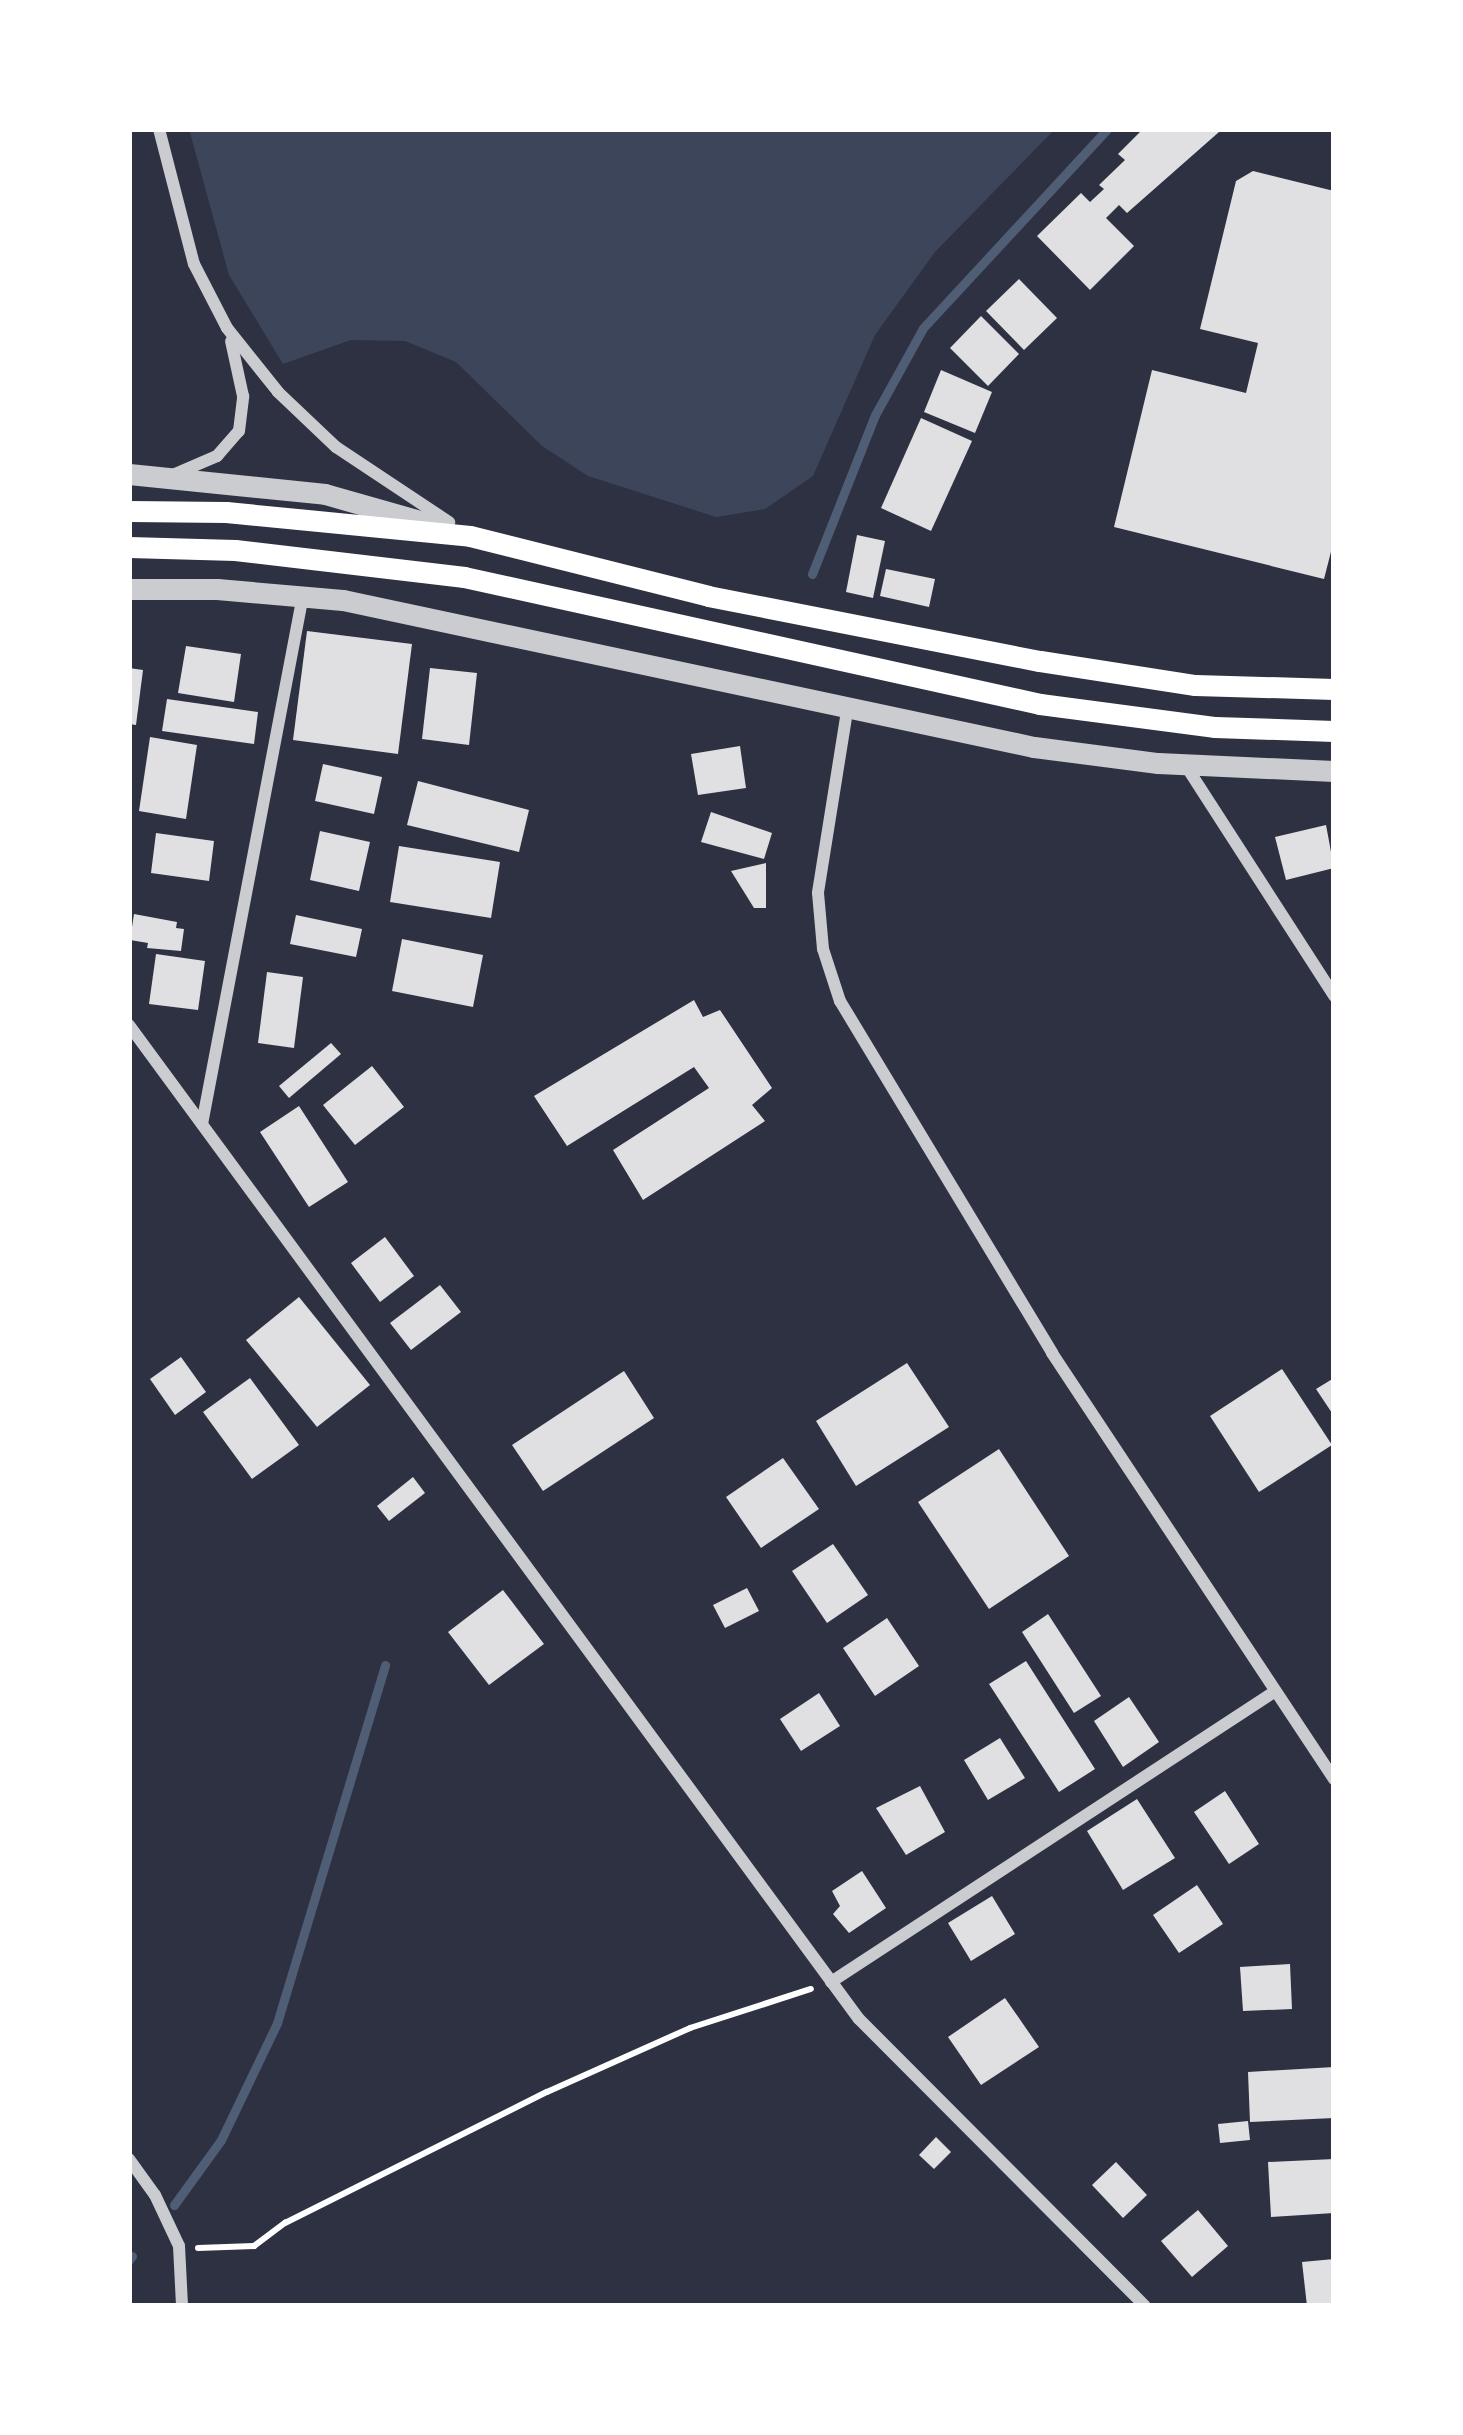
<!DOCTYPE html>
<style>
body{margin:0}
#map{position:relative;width:1463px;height:2435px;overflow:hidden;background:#2d3142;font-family:"Noto Sans",sans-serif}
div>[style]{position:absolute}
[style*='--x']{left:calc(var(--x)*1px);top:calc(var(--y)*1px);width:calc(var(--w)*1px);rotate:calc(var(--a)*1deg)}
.green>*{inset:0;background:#3c4559}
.stream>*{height:9px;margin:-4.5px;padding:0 4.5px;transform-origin:4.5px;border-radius:4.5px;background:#4f5d75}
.building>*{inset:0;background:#e0e0e3}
.path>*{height:6px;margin:-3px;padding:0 3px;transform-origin:3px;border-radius:3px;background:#fff}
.minor>*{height:12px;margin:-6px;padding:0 6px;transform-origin:6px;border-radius:6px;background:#caccd0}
.tertiary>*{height:21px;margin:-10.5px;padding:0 10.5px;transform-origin:10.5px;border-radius:10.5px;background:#caccd0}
.secondary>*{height:21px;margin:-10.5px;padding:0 10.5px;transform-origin:10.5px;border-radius:10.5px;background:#fff}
span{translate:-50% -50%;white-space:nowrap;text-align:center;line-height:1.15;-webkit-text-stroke:9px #fff;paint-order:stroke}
.frame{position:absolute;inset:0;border:132px solid #fff;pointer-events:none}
</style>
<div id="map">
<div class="green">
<div style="clip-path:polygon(189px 129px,1055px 129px,935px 252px,875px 335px,813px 476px,765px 509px,716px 517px,588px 476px,542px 446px,456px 362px,405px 341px,351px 340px,283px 364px,229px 275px)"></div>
</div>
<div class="stream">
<div style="--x:812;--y:574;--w:171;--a:-68.4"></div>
<div style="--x:875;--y:415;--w:99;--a:-61.1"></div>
<div style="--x:923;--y:328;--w:271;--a:-47.2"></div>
<div style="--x:174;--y:2205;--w:80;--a:-54.1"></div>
<div style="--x:221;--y:2140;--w:130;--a:-64.4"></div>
<div style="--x:277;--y:2023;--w:374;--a:-73.2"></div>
<div style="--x:129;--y:2260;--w:5;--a:-53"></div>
</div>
<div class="building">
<div style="clip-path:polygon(1143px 129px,1219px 132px,1127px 213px,1119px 205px,1106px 218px,1134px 246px,1090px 290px,1037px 236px,1081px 193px,1090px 202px,1104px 189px,1099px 185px,1125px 160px,1118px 154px)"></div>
<div style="clip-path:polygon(1253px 171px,1334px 191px,1334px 540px,1324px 579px,1114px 527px,1152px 370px,1246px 393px,1258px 343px,1200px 329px,1236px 181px)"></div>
<div style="clip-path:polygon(1019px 279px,1057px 318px,1024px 350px,986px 311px)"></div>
<div style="clip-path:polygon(981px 316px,1019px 354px,988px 386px,950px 348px)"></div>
<div style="clip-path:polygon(941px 370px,992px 392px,975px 433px,924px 412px)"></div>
<div style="clip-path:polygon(921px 418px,972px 441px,931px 531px,881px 508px)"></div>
<div style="clip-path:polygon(857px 535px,885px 541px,873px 598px,846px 592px)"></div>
<div style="clip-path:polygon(886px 569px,935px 579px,929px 607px,880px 596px)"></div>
<div style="clip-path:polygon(307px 631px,412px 644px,398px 754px,293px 740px)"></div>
<div style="clip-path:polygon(186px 646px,241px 654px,234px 702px,178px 693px)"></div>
<div style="clip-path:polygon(129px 668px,143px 670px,136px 725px,129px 724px)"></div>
<div style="clip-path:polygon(430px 668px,477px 673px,469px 745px,422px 739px)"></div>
<div style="clip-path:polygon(167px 699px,258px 712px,254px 744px,162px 731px)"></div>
<div style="clip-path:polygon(150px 737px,197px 745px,186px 819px,139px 811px)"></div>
<div style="clip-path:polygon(740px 746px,746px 788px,698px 795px,691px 754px)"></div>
<div style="clip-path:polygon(323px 764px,382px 777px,374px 814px,315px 801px)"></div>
<div style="clip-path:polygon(418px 781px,529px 810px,519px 852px,407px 825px)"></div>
<div style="clip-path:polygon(711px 812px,772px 833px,764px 859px,701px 842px)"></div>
<div style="clip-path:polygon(1326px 825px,1334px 868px,1286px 880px,1275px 837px)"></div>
<div style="clip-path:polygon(320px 831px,370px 842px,359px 891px,310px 880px)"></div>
<div style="clip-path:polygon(156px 833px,214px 841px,209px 881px,151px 873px)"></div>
<div style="clip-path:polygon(399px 846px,500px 862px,491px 918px,390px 902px)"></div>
<div style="clip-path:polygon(766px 863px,766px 908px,754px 908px,731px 871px)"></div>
<div style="clip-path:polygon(134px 914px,177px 922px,176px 928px,184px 929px,181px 951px,147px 948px,148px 943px,130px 940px)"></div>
<div style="clip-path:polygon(296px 915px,362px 929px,356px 957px,290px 944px)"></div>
<div style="clip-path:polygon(402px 939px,483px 955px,473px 1007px,392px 991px)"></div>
<div style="clip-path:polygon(156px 954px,205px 961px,198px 1010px,149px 1004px)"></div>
<div style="clip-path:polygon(267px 972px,303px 977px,294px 1048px,258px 1043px)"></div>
<div style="clip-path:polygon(694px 1000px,703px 1017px,720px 1010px,772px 1088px,752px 1105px,765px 1121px,643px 1200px,613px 1150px,709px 1088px,694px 1067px,567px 1146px,534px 1096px)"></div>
<div style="clip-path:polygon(331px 1043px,341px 1054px,289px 1098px,279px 1086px)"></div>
<div style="clip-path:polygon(372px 1066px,404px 1107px,355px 1145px,323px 1105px)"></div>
<div style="clip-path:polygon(299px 1106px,348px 1182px,309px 1207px,260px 1132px)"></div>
<div style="clip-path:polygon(385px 1237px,414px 1276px,380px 1302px,351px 1263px)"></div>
<div style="clip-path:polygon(440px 1285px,461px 1312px,411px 1350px,390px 1323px)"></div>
<div style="clip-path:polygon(299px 1297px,370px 1385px,317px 1427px,246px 1340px)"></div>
<div style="clip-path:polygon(181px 1357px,206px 1392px,175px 1415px,150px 1379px)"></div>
<div style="clip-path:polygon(907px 1363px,949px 1427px,856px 1486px,816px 1421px)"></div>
<div style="clip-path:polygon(1282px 1369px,1332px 1445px,1259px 1492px,1210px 1416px)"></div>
<div style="clip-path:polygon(624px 1371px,654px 1418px,543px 1491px,512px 1445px)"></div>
<div style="clip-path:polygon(250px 1378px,299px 1445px,252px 1479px,203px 1412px)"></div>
<div style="clip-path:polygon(1334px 1378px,1334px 1416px,1316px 1389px)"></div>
<div style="clip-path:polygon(999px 1449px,1069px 1556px,989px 1609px,918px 1502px)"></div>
<div style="clip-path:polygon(783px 1458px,819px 1509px,761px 1548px,726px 1497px)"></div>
<div style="clip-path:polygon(413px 1477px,425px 1493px,389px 1521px,377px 1506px)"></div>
<div style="clip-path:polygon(833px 1544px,868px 1595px,827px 1623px,792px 1571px)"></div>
<div style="clip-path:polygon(747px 1588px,759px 1611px,725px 1628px,713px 1605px)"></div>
<div style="clip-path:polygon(503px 1590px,544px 1644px,489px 1685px,448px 1632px)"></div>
<div style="clip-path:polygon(1048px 1614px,1101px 1696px,1074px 1713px,1022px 1632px)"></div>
<div style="clip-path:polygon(887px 1618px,919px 1666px,875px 1696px,843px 1648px)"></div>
<div style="clip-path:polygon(1026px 1661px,1095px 1769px,1059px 1792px,989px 1684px)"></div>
<div style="clip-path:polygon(819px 1693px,840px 1726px,801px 1751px,780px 1719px)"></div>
<div style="clip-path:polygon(1129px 1697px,1159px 1742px,1123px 1767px,1094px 1721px)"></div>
<div style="clip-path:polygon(1000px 1738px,1025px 1778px,988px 1800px,964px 1760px)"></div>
<div style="clip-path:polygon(920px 1786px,945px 1832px,906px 1855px,876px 1808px)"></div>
<div style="clip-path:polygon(1225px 1791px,1259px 1844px,1229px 1864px,1194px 1812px)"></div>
<div style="clip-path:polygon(1137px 1799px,1175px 1858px,1123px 1890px,1087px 1831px)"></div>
<div style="clip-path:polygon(862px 1871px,886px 1908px,849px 1933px,833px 1914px,840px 1906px,832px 1891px)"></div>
<div style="clip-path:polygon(1197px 1885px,1223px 1924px,1179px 1953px,1153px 1915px)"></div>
<div style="clip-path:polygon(992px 1896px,1015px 1934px,971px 1961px,948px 1923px)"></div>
<div style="clip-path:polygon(1290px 1964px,1292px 2009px,1243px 2011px,1240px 1967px)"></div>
<div style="clip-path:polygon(1005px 1998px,1039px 2047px,981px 2085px,948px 2037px)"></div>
<div style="clip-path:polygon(1334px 2067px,1334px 2118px,1250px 2122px,1248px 2072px)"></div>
<div style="clip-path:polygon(1248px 2121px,1250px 2140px,1220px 2143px,1218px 2124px)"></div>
<div style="clip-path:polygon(936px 2137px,951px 2152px,934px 2169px,919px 2155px)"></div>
<div style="clip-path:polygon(1334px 2159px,1334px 2213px,1271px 2217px,1268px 2162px)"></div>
<div style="clip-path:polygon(1116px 2162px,1147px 2195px,1123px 2218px,1092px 2185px)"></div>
<div style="clip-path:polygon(1198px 2210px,1228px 2246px,1192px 2277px,1161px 2241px)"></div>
<div style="clip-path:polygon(1334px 2259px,1334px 2303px,1307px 2306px,1302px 2262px)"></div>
</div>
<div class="path">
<div style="--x:198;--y:2248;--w:56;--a:-2"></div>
<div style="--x:254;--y:2246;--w:39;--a:-37"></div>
<div style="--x:285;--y:2223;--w:293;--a:-26.6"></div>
<div style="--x:547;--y:2092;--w:157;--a:-24.1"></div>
<div style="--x:690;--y:2028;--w:127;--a:-17.9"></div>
</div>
<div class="minor">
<div style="--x:159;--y:129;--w:139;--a:75.5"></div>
<div style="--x:194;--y:264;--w:72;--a:62.7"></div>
<div style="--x:227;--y:328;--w:82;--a:51.4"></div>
<div style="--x:278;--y:392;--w:80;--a:43.5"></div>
<div style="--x:336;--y:447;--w:136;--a:33.6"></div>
<div style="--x:175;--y:474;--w:46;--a:-23.2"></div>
<div style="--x:217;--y:456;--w:33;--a:-49"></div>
<div style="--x:239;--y:431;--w:35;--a:-83"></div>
<div style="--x:243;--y:396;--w:56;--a:-102.3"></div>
<div style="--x:848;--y:705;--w:190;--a:99.1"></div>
<div style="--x:818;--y:893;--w:56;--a:84.9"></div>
<div style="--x:823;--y:949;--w:55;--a:71.9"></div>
<div style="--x:840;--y:1001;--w:411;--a:58.9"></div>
<div style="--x:1052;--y:1353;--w:511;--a:56.5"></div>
<div style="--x:1186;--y:766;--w:274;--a:57.2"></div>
<div style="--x:129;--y:1025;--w:1233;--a:53.71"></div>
<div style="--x:859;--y:2019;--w:405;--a:45.1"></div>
<div style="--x:202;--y:1124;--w:539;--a:-79.19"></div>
<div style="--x:831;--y:1982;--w:529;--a:-33.21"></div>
<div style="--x:129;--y:2159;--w:44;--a:54.2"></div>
<div style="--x:155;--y:2195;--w:56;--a:64.8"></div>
<div style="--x:179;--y:2246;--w:60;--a:87.1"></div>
</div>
<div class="tertiary">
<div style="--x:129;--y:474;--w:197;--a:5.8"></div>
<div style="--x:325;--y:494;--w:121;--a:15.9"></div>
<div style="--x:129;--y:589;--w:88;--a:0"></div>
<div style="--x:217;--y:589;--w:126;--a:5"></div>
<div style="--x:343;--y:600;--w:706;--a:12.01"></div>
<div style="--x:1034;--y:747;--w:125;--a:7.4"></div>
<div style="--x:1158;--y:763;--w:176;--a:2.6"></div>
</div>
<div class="secondary">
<div style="--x:129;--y:511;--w:97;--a:0.6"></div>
<div style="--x:226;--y:512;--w:245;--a:5.6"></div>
<div style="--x:470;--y:536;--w:245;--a:14.1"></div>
<div style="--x:708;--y:596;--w:338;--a:11.1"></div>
<div style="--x:1040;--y:661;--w:157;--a:8.8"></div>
<div style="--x:1195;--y:685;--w:139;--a:1.6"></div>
<div style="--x:129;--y:547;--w:106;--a:1.6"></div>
<div style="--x:235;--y:550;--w:231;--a:6.7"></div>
<div style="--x:464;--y:577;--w:590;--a:12.43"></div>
<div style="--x:1040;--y:704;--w:177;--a:7.5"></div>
<div style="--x:1215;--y:727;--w:119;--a:1.9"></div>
</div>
<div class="frame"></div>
</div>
